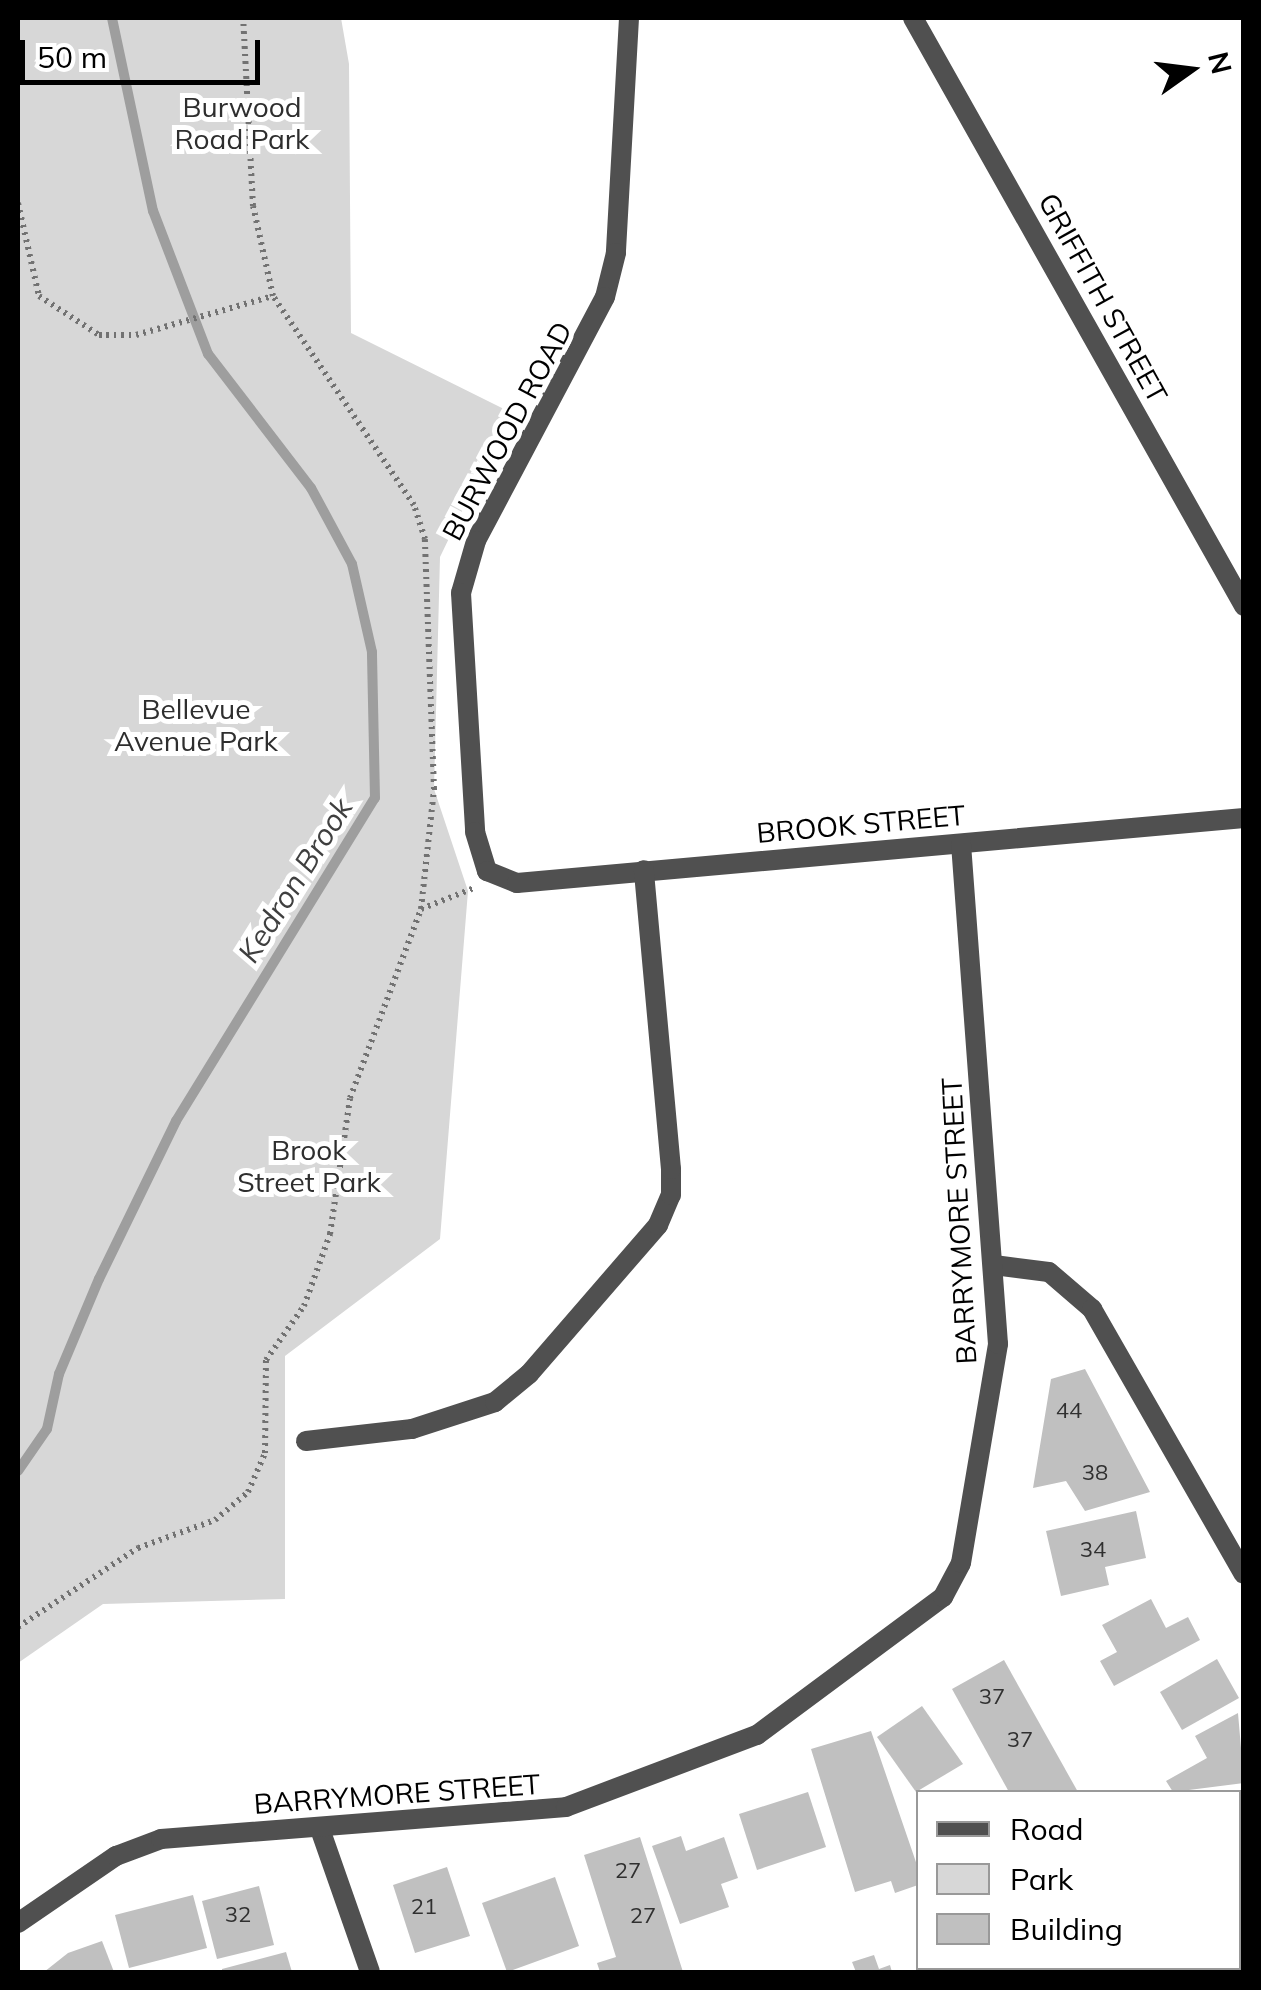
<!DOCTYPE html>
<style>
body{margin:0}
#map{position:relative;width:1261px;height:1990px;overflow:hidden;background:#fff;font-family:Mulish,sans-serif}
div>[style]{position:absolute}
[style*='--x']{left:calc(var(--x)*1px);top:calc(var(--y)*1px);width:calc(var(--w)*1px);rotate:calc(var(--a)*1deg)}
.green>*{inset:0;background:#d7d7d7}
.stream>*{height:10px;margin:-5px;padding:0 5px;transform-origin:5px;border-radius:5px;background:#9e9e9e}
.building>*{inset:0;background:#c0c0c0}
.path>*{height:6px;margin-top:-3px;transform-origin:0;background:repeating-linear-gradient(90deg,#727272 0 2.5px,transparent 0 7.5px)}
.minor>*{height:20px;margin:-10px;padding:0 10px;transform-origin:10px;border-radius:10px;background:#505050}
.tertiary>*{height:20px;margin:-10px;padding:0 10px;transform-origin:10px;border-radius:10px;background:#505050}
span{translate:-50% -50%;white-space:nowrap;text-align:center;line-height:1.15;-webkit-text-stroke:10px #fff;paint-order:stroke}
.number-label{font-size:22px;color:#303030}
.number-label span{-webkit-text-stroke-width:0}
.park-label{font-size:28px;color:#2e2e2e}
.street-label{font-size:28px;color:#000}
.water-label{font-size:30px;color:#3f3f3f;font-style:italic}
.frame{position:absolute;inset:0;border:20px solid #000;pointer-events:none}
.legend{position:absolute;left:916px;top:1790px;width:325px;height:180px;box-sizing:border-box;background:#fff;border:2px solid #999;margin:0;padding:12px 18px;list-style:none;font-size:30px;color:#000}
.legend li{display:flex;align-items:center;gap:20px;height:50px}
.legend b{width:50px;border:2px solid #999}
.north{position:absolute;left:1141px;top:20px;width:100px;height:100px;-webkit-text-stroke:8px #fff;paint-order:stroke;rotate:76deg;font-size:28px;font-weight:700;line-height:40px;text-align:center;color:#000}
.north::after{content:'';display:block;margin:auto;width:35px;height:45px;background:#000;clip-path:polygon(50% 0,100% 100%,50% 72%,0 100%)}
.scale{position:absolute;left:20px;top:40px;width:240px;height:45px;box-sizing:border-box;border:5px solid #000;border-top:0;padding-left:12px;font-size:30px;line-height:35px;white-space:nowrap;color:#000;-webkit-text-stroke:8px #fff;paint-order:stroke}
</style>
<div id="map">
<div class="green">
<div style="clip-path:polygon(18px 18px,341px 18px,349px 64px,351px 333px,510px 412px,440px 557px,434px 789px,468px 891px,440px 1239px,285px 1356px,285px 1599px,103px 1604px,18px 1663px)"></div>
</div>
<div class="stream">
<div style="--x:18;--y:1471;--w:51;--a:-55.4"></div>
<div style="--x:47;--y:1429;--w:56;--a:-77.7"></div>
<div style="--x:59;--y:1374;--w:103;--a:-67.2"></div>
<div style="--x:99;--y:1279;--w:176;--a:-64"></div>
<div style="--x:176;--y:1121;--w:379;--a:-58.4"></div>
<div style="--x:375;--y:798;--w:146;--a:-91.2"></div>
<div style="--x:372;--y:652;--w:90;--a:-102.8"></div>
<div style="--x:352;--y:564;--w:86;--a:-118.3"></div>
<div style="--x:311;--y:488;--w:169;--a:-127.5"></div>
<div style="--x:208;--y:354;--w:153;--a:-111"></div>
<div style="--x:153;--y:211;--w:197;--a:-102"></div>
</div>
<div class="building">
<div style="clip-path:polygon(1085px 1369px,1150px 1492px,1085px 1511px,1066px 1481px,1033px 1488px,1051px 1379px)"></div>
<div style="clip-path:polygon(1136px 1511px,1146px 1558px,1105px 1567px,1109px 1585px,1061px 1596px,1046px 1531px)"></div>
<div style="clip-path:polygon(1151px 1599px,1166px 1628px,1188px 1617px,1200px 1640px,1114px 1686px,1100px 1661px,1117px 1652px,1102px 1625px)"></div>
<div style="clip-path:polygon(1217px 1659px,1239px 1698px,1182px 1730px,1160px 1692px)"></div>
<div style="clip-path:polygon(1004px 1660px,1078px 1792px,1009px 1792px,952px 1689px)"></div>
<div style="clip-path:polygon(922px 1706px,963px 1764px,916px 1792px,877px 1737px)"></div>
<div style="clip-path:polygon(1238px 1713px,1244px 1783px,1173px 1792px,1166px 1781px,1207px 1758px,1195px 1736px)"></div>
<div style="clip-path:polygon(871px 1731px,918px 1868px,918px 1885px,895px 1893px,891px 1881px,855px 1892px,811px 1749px)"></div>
<div style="clip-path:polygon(808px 1792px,826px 1847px,757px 1870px,739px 1814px)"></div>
<div style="clip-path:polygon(1244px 1801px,1244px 1854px,1238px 1856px,1238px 1803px)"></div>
<div style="clip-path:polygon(681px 1836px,686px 1851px,724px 1837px,738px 1878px,721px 1884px,729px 1907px,680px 1924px,652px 1846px)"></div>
<div style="clip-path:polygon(640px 1837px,683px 1972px,600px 1972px,597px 1963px,616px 1957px,584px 1855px)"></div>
<div style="clip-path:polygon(447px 1867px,470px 1936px,415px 1953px,393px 1885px)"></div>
<div style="clip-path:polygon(555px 1877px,579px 1946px,507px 1972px,482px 1903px)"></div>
<div style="clip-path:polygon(259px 1886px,274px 1945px,217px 1959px,202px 1901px)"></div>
<div style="clip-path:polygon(193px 1895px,207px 1948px,129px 1968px,115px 1915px)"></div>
<div style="clip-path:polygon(102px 1941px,114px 1972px,44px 1972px,68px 1953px)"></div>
<div style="clip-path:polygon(286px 1952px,292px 1972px,222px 1972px,222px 1969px)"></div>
<div style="clip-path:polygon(874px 1955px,879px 1969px,890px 1965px,892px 1972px,856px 1972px,852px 1962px)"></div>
<div style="clip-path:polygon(937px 1968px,1009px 1968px,1011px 1972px,939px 1972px)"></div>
<div style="clip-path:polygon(1049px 1968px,1090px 1968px,1092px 1972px,1036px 1972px)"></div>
<div style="clip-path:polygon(1106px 1968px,1191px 1968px,1192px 1972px,1108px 1972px)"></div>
</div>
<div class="path">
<div style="--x:18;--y:203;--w:95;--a:77.3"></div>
<div style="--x:39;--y:296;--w:72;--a:33"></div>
<div style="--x:99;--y:335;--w:37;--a:0"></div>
<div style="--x:136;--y:335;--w:142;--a:-15.9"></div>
<div style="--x:421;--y:909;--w:57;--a:-21.6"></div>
<div style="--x:18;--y:1627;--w:144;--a:-33.4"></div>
<div style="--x:138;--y:1548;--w:82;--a:-20"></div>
<div style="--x:215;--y:1520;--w:43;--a:-40.3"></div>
<div style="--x:248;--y:1492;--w:43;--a:-66.4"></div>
<div style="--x:265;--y:1453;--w:93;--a:-89.4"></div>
<div style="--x:266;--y:1360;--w:66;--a:-54.9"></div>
<div style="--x:304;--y:1306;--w:77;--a:-70.1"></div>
<div style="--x:330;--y:1234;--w:137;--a:-81.6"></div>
<div style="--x:350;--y:1098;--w:202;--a:-69.4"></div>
<div style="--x:421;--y:909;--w:121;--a:-83.8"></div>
<div style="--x:434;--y:789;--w:250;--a:-92.1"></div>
<div style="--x:425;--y:539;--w:36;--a:-108"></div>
<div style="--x:414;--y:505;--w:252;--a:-124"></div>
<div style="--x:273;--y:296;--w:92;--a:-102.5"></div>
<div style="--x:253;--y:206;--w:188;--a:-93"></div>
</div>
<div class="minor">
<div style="--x:629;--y:18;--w:235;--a:93.2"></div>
<div style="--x:616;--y:253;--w:45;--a:104"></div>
<div style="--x:605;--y:297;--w:276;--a:117.9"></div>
<div style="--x:476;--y:541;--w:54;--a:106.1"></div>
<div style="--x:461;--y:593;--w:239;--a:86.6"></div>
<div style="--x:475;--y:832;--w:41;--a:72.9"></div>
<div style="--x:487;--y:871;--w:32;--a:22"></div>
<div style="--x:517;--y:883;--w:730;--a:-5.11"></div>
<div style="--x:994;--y:1265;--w:55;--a:7.3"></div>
<div style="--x:1049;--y:1272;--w:57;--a:40.7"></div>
<div style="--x:1092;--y:1309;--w:305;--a:60.2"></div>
<div style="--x:306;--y:1441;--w:107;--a:-6.5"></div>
<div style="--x:412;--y:1429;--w:87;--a:-18"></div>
<div style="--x:495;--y:1402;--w:44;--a:-39.5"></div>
<div style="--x:529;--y:1374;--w:197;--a:-49.1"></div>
<div style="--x:658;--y:1225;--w:33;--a:-67"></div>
<div style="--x:671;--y:1195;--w:26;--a:-90"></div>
<div style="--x:671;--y:1169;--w:300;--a:-95.2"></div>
<div style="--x:320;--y:1829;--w:151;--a:70.7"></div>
<div style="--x:18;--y:1923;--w:119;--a:-34.4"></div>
<div style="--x:116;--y:1856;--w:48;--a:-20.7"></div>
<div style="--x:161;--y:1839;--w:406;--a:-4.5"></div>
<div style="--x:566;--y:1807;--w:204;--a:-20.7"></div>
<div style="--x:757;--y:1735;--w:232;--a:-36.6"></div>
<div style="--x:943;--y:1597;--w:38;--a:-62"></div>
<div style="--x:961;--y:1563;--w:222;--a:-80.4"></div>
<div style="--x:998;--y:1344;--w:501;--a:-94.23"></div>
</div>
<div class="tertiary">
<div style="--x:913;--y:18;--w:675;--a:60.62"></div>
</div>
<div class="number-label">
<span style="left:1069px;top:1411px">44</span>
<span style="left:1095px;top:1473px">38</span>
<span style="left:1093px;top:1550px">34</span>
<span style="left:992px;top:1697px">37</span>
<span style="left:1020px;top:1740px">37</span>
<span style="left:628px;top:1871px">27</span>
<span style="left:424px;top:1907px">21</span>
<span style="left:238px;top:1915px">32</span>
<span style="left:643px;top:1916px">27</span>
</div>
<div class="park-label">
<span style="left:242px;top:123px">Burwood<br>Road Park</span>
<span style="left:196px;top:725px">Bellevue<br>Avenue Park</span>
<span style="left:309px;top:1166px">Brook<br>Street Park</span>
</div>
<div class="street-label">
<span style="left:1103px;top:298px;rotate:61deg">GRIFFITH STREET</span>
<span style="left:507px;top:431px;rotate:-62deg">BURWOOD ROAD</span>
<span style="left:861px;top:824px;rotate:-5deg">BROOK STREET</span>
<span style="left:959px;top:1221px;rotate:-93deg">BARRYMORE STREET</span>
<span style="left:397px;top:1794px;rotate:-4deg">BARRYMORE STREET</span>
</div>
<div class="water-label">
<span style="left:295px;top:880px;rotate:-58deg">Kedron Brook</span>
</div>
<div class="frame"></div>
<ul class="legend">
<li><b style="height:12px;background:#505050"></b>Road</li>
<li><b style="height:28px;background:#d7d7d7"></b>Park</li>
<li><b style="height:28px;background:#c0c0c0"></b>Building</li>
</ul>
<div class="north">N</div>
<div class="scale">50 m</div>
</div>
